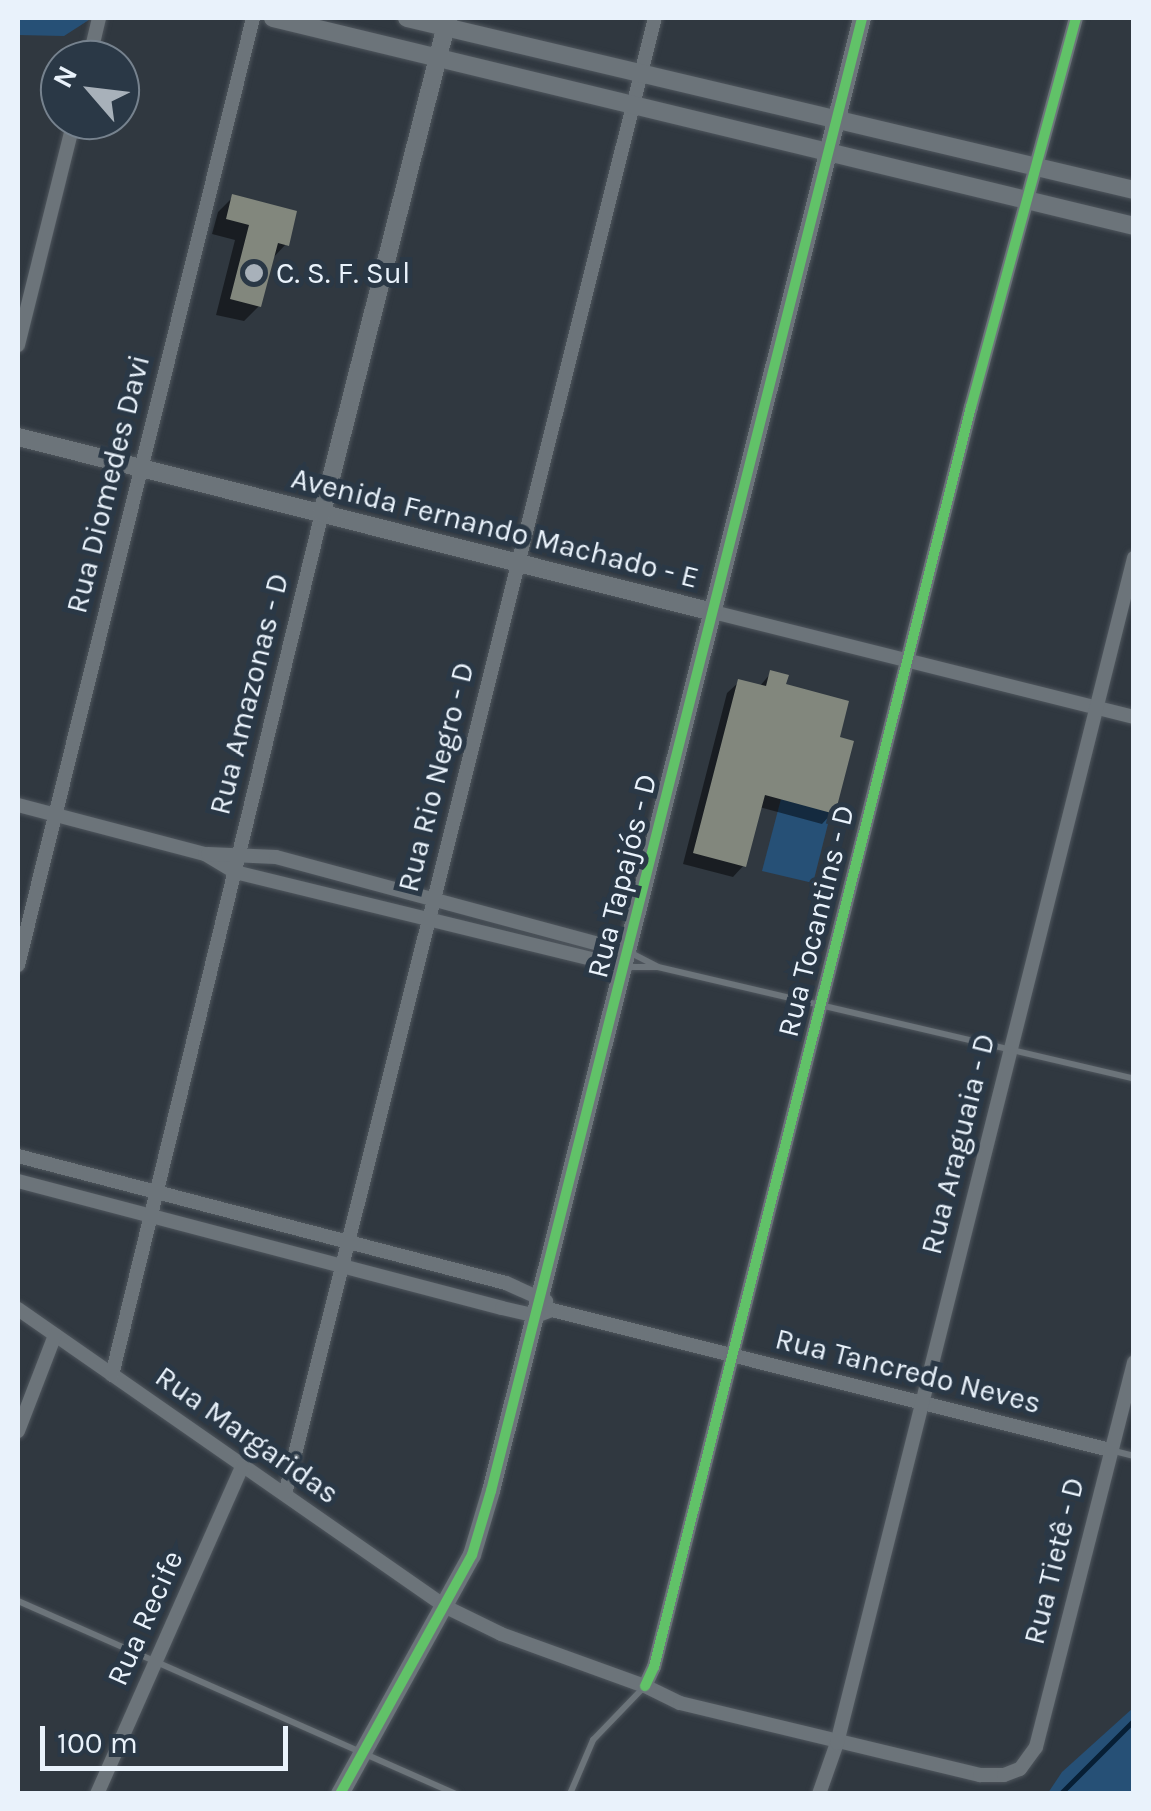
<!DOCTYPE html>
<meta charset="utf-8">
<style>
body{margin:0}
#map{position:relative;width:1151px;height:1811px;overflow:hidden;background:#303840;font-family:Karla,sans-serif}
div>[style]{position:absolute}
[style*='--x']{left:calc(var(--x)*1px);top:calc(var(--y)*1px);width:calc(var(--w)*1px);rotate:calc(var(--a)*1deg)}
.green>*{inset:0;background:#265076}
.shadow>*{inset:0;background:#0007}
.stream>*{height:5px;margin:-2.5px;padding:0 2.5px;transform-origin:2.5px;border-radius:2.5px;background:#071f35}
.building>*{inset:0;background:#82877d}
.roads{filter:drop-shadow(0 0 2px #4f565d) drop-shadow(0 0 2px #4f565d)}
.service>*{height:6px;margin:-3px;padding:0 3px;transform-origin:3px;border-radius:3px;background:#6c747a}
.minor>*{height:14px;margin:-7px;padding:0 7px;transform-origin:7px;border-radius:7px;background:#6c747a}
.tertiary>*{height:18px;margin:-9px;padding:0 9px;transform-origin:9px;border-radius:9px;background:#6c747a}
.cycleway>*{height:10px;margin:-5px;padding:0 5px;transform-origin:5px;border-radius:5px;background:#61c268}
.dots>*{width:28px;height:28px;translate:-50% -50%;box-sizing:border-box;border:5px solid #2a3846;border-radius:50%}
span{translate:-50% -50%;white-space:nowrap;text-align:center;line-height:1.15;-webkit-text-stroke:10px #2a3846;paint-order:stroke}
.poi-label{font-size:30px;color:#e9f2fb}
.left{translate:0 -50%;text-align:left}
.street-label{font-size:30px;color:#e9f2fb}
.frame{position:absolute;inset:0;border:20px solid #e9f2fb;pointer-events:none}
.north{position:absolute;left:40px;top:40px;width:100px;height:100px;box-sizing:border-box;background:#2a3846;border:2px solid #76828e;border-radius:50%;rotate:298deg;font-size:28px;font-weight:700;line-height:40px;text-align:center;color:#e9f2fb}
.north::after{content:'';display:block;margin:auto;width:35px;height:45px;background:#a8b1ba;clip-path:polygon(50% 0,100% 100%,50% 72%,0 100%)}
.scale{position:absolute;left:40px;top:1726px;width:248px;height:45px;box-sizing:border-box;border:5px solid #e9f2fb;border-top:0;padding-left:12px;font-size:30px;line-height:35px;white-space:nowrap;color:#e9f2fb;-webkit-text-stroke:8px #2a3846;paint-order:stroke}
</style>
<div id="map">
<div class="green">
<div style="clip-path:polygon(18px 18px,92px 18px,64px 36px,18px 35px)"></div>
<div style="clip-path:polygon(781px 799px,831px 812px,813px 883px,762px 871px)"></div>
<div style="clip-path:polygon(1133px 1708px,1133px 1793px,1048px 1793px,1062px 1772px)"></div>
</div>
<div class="shadow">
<div style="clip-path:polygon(233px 197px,286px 244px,271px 260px,259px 306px,244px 321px,216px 315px,235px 240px,212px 234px,218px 212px)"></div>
<div style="clip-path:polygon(771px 673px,837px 739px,833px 812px,822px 824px,759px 807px,744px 865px,733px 877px,683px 864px,727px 693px,739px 682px,759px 687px)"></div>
</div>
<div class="stream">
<div style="--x:1060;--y:1794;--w:105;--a:-45"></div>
</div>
<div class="building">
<div style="clip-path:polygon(232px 194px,297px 211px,289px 246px,278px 243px,261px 307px,230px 299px,249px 225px,226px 219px)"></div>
<div style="clip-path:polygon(770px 670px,789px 675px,786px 684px,849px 701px,840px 737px,854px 741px,835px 814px,765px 795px,746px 867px,693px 853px,738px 679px,766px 686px)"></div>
</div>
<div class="roads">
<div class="service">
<div style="--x:631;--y:953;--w:30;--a:27"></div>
<div style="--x:658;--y:967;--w:489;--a:13.2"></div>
<div style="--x:626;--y:967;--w:31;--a:0"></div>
<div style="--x:1110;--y:1450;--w:25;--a:14"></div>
<div style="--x:18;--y:1601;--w:478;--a:23.8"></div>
<div style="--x:570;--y:1794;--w:59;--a:-66.9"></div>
<div style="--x:593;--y:1740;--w:75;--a:-46.1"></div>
</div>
<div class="minor">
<div style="--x:89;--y:60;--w:43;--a:-76.6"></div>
<div style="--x:18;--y:345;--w:232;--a:-76"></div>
<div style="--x:713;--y:612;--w:434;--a:14"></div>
<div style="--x:18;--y:805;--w:193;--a:14.7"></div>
<div style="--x:205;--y:854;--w:35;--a:31"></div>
<div style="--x:235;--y:872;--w:402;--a:13.7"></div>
<div style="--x:208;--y:854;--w:68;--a:2.5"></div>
<div style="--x:276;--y:857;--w:366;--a:15.1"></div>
<div style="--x:18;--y:965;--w:976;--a:-76.06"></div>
<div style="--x:18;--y:1156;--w:504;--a:14.59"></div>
<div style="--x:506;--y:1283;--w:44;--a:24.2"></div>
<div style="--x:18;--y:1181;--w:500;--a:14.7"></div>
<div style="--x:502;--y:1308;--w:35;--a:13"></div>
<div style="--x:536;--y:1316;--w:17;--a:-21"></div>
<div style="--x:552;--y:1310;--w:575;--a:14.08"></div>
<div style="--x:18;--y:1309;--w:522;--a:34.85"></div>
<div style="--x:446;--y:1607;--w:61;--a:26.1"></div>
<div style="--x:501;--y:1634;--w:153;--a:19.9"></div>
<div style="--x:645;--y:1686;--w:39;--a:26"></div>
<div style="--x:680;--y:1703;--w:309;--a:13.5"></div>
<div style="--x:980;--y:1775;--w:24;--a:0"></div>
<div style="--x:1004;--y:1775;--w:17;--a:-21"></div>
<div style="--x:1020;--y:1769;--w:27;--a:-54"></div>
<div style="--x:1036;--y:1747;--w:397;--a:-75.7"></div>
<div style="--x:112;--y:1375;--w:887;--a:-76.31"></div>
<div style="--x:18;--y:1431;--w:103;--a:-68.9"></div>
<div style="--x:285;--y:1494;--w:1522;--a:-75.93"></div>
<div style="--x:645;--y:1686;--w:21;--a:-65"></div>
<div style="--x:654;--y:1667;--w:1299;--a:-75.88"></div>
<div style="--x:971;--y:407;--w:403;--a:-74.9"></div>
<div style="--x:97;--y:1794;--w:360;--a:-66.1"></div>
<div style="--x:819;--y:1794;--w:54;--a:-70.6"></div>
<div style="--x:837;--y:1743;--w:1222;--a:-75.93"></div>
</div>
<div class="tertiary">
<div style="--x:273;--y:18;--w:886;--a:13.58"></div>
<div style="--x:407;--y:18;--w:747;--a:13.31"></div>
<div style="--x:18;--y:437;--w:717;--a:14.13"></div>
<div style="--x:322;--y:513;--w:511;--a:-75.72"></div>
<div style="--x:340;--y:1794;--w:273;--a:-61.1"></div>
<div style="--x:472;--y:1555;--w:67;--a:-73.5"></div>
<div style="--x:491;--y:1491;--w:1519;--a:-75.86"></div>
</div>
</div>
<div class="cycleway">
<div style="--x:645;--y:1686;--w:21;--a:-65"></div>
<div style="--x:654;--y:1667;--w:1299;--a:-75.88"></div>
<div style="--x:971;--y:407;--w:403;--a:-74.9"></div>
<div style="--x:340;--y:1794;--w:273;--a:-61.1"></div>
<div style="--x:472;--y:1555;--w:67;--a:-73.5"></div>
<div style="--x:491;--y:1491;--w:1519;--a:-75.86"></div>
</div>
<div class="dots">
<div style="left:254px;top:273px;background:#a8b1ba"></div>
</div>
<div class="poi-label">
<span class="left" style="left:276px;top:273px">C. S. F. Sul</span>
</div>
<div class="street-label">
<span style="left:108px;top:484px;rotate:-76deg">Rua Diomedes Davi</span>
<span style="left:495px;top:528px;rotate:14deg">Avenida Fernando Machado - E</span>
<span style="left:249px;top:694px;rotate:-76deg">Rua Amazonas - D</span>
<span style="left:436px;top:777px;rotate:-76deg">Rua Rio Negro - D</span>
<span style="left:622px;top:876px;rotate:-76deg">Rua Tapajós - D</span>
<span style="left:816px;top:921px;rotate:-76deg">Rua Tocantins - D</span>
<span style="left:958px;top:1144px;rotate:-76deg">Rua Araguaia - D</span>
<span style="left:908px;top:1371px;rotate:14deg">Rua Tancredo Neves</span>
<span style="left:247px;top:1435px;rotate:35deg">Rua Margaridas</span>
<span style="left:1054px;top:1561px;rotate:-76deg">Rua Tietê - D</span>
<span style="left:145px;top:1618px;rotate:-66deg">Rua Recife</span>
</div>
<div class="frame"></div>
<div class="north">N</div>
<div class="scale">100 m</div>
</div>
